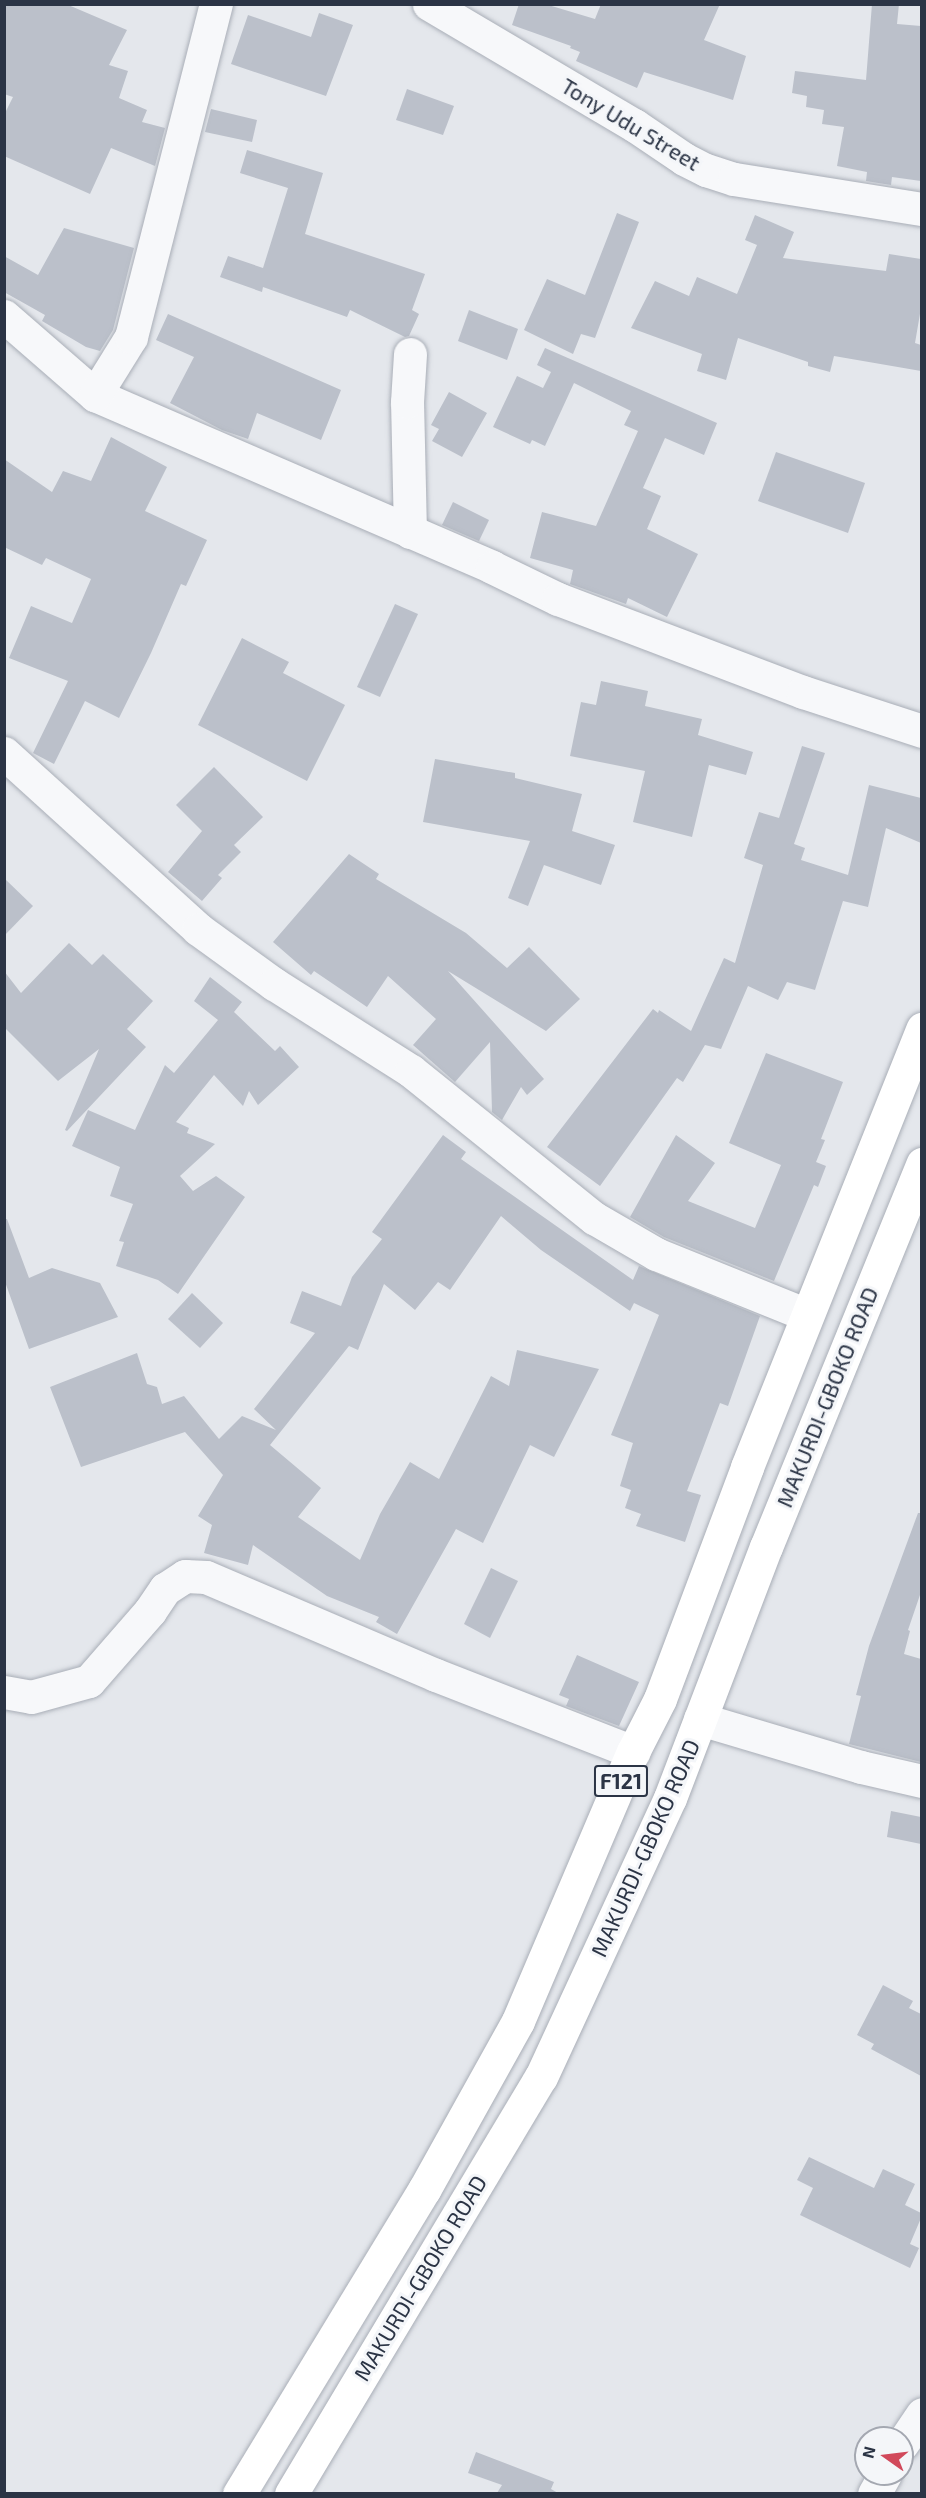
<!DOCTYPE html>
<style>
body{margin:0}
#map{position:relative;width:926px;height:2498px;overflow:hidden;background:#e4e7ec;font-family:"Exo 2",sans-serif}
div>[style]{position:absolute}
[style*='--x']{left:calc(var(--x)*1px);top:calc(var(--y)*1px);width:calc(var(--w)*1px);rotate:calc(var(--a)*1deg)}
.building>*{inset:0;background:#bbc0ca}
.roads{filter:drop-shadow(0 0 2px #a9aeb7) drop-shadow(0 0 2px #a9aeb7)}
.minor>*{height:33px;margin:-16.5px;padding:0 16.5px;transform-origin:16.5px;border-radius:16.5px;background:#f7f8fa}
.major>*{height:33px;margin:-16.5px;padding:0 16.5px;transform-origin:16.5px;border-radius:16.5px;background:#fff}
span{translate:-50% -50%;white-space:nowrap;text-align:center;line-height:1.15;-webkit-text-stroke:6px #f4f6f9;paint-order:stroke}
.shield-label span{padding:2px 4px;background:#f4f6f9;border:2px solid;border-radius:4px;-webkit-text-stroke-width:0}
.shield-label{font-size:21px;color:#2b3445;font-weight:700}
.street-label{font-size:22px;color:#2b3445}
.frame{position:absolute;inset:0;border:6px solid #2b3445;pointer-events:none}
.north{position:absolute;left:854px;top:2426px;width:60px;height:60px;box-sizing:border-box;background:#f4f6f9;border:2px solid #a4a8b1;border-radius:50%;rotate:284deg;font-size:16px;font-weight:700;line-height:24px;text-align:center;color:#2b3445}
.north::after{content:'';display:block;margin:auto;width:21px;height:27px;background:#d1495b;clip-path:polygon(50% 0,100% 100%,50% 72%,0 100%)}
</style>
<div id="map">
<div class="building">
<div style="clip-path:polygon(4px 4px,66px 4px,127px 30px,109px 65px,128px 71px,119px 98px,147px 110px,142px 122px,165px 128px,155px 166px,111px 148px,90px 194px,4px 156px,4px 115px,13px 97px,4px 94px)"></div>
<div style="clip-path:polygon(519px 4px,545px 4px,595px 19px,601px 4px,720px 4px,704px 40px,746px 56px,733px 100px,644px 72px,637px 88px,576px 61px,580px 52px,570px 48px,571px 46px,512px 25px)"></div>
<div style="clip-path:polygon(872px 4px,899px 4px,897px 24px,921px 26px,921px 181px,892px 177px,891px 185px,866px 181px,867px 172px,837px 166px,844px 127px,822px 124px,824px 110px,806px 107px,807px 96px,792px 93px,795px 71px,866px 80px)"></div>
<div style="clip-path:polygon(319px 13px,353px 25px,326px 96px,231px 64px,248px 15px,311px 37px)"></div>
<div style="clip-path:polygon(407px 89px,454px 106px,443px 135px,396px 120px)"></div>
<div style="clip-path:polygon(211px 109px,257px 120px,252px 142px,205px 132px)"></div>
<div style="clip-path:polygon(247px 150px,323px 173px,305px 234px,425px 274px,412px 310px,419px 314px,409px 336px,405px 337px,350px 310px,347px 317px,263px 287px,262px 292px,220px 277px,228px 256px,263px 268px,288px 188px,240px 173px)"></div>
<div style="clip-path:polygon(617px 213px,639px 222px,595px 338px,581px 334px,573px 354px,524px 330px,547px 279px,585px 295px)"></div>
<div style="clip-path:polygon(755px 215px,794px 232px,783px 258px,886px 271px,889px 254px,921px 259px,921px 308px,915px 343px,921px 345px,921px 371px,834px 356px,830px 372px,808px 366px,808px 362px,738px 338px,726px 380px,697px 371px,702px 354px,631px 328px,655px 281px,689px 296px,697px 277px,737px 294px,757px 245px,745px 240px)"></div>
<div style="clip-path:polygon(64px 228px,134px 248px,113px 330px,100px 351px,86px 347px,42px 321px,45px 315px,4px 292px,4px 256px,38px 275px)"></div>
<div style="clip-path:polygon(469px 310px,518px 329px,507px 360px,458px 341px)"></div>
<div style="clip-path:polygon(168px 314px,341px 390px,321px 440px,257px 413px,248px 439px,222px 430px,170px 403px,194px 357px,156px 340px)"></div>
<div style="clip-path:polygon(545px 348px,717px 423px,704px 455px,665px 438px,643px 488px,661px 496px,647px 529px,698px 554px,667px 617px,628px 598px,626px 604px,570px 584px,573px 570px,530px 558px,542px 512px,596px 526px,638px 431px,624px 425px,631px 411px,574px 383px,545px 446px,532px 440px,530px 444px,493px 427px,517px 376px,543px 388px,551px 372px,537px 365px)"></div>
<div style="clip-path:polygon(449px 392px,487px 413px,462px 457px,432px 441px,439px 429px,431px 425px)"></div>
<div style="clip-path:polygon(111px 437px,167px 467px,145px 511px,207px 540px,186px 586px,181px 584px,151px 653px,119px 718px,85px 701px,54px 764px,33px 753px,68px 681px,9px 658px,31px 606px,72px 623px,91px 579px,46px 558px,42px 565px,4px 547px,4px 459px,52px 492px,63px 471px,91px 481px)"></div>
<div style="clip-path:polygon(776px 452px,865px 483px,848px 533px,758px 501px)"></div>
<div style="clip-path:polygon(453px 502px,489px 520px,479px 541px,442px 525px)"></div>
<div style="clip-path:polygon(395px 604px,418px 614px,380px 697px,357px 687px)"></div>
<div style="clip-path:polygon(242px 638px,289px 662px,283px 673px,345px 705px,307px 781px,198px 725px)"></div>
<div style="clip-path:polygon(601px 681px,648px 691px,645px 706px,702px 719px,698px 735px,753px 752px,746px 775px,709px 765px,692px 837px,633px 822px,645px 771px,570px 756px,581px 702px,596px 705px)"></div>
<div style="clip-path:polygon(802px 746px,825px 753px,794px 844px,805px 848px,801px 860px,848px 875px,869px 785px,921px 798px,921px 843px,886px 828px,868px 907px,843px 901px,815px 990px,787px 982px,778px 1000px,748px 986px,721px 1049px,705px 1045px,683px 1082px,677px 1078px,600px 1186px,547px 1147px,653px 1009px,658px 1013px,659px 1010px,691px 1031px,724px 958px,735px 963px,763px 865px,744px 858px,759px 812px,779px 818px)"></div>
<div style="clip-path:polygon(435px 759px,515px 773px,515px 778px,582px 794px,572px 831px,615px 845px,601px 885px,544px 865px,528px 906px,508px 898px,530px 841px,423px 822px)"></div>
<div style="clip-path:polygon(214px 767px,263px 817px,234px 845px,241px 852px,218px 875px,222px 878px,202px 901px,168px 872px,202px 831px,176px 805px)"></div>
<div style="clip-path:polygon(349px 854px,379px 874px,376px 879px,466px 933px,507px 968px,529px 947px,580px 999px,546px 1031px,448px 971px,544px 1079px,527px 1095px,521px 1087px,502px 1120px,492px 1112px,490px 1042px,455px 1082px,413px 1045px,436px 1019px,388px 976px,367px 1007px,314px 971px,311px 975px,273px 942px)"></div>
<div style="clip-path:polygon(4px 878px,33px 906px,4px 936px)"></div>
<div style="clip-path:polygon(69px 943px,92px 965px,103px 954px,153px 1001px,127px 1029px,146px 1047px,67px 1131px,65px 1130px,99px 1049px,58px 1081px,4px 1027px,4px 971px,21px 993px)"></div>
<div style="clip-path:polygon(210px 977px,242px 1002px,234px 1012px,275px 1051px,280px 1046px,299px 1067px,258px 1105px,249px 1091px,243px 1106px,214px 1075px,176px 1122px,189px 1128px,187px 1133px,215px 1144px,180px 1176px,193px 1191px,216px 1176px,245px 1197px,178px 1294px,158px 1280px,116px 1266px,124px 1242px,119px 1241px,133px 1204px,110px 1196px,120px 1167px,72px 1146px,88px 1110px,135px 1130px,165px 1065px,174px 1073px,218px 1020px,194px 1001px)"></div>
<div style="clip-path:polygon(766px 1053px,843px 1082px,821px 1139px,825px 1140px,816px 1162px,826px 1166px,818px 1187px,814px 1185px,774px 1281px,664px 1237px,630px 1217px,676px 1135px,715px 1163px,688px 1201px,755px 1228px,781px 1165px,729px 1143px)"></div>
<div style="clip-path:polygon(443px 1135px,466px 1152px,461px 1159px,633px 1280px,639px 1266px,760px 1316px,728px 1406px,720px 1403px,687px 1491px,701px 1495px,685px 1542px,636px 1526px,641px 1514px,625px 1508px,631px 1490px,620px 1486px,633px 1443px,611px 1435px,659px 1315px,634px 1303px,630px 1311px,541px 1250px,501px 1216px,450px 1290px,438px 1282px,415px 1310px,384px 1284px,358px 1350px,349px 1346px,270px 1445px,321px 1488px,298px 1517px,360px 1560px,380px 1514px,410px 1462px,439px 1479px,491px 1376px,509px 1386px,517px 1350px,599px 1369px,554px 1457px,530px 1445px,483px 1543px,456px 1529px,397px 1634px,376px 1622px,379px 1617px,327px 1596px,253px 1545px,248px 1565px,204px 1553px,212px 1525px,198px 1516px,223px 1475px,185px 1432px,81px 1467px,50px 1387px,137px 1353px,147px 1384px,157px 1387px,162px 1404px,184px 1396px,219px 1439px,242px 1416px,276px 1430px,254px 1409px,315px 1333px,290px 1323px,302px 1291px,341px 1306px,352px 1277px,382px 1239px,372px 1232px)"></div>
<div style="clip-path:polygon(4px 1219px,7px 1219px,29px 1278px,52px 1268px,100px 1283px,118px 1317px,29px 1349px,4px 1279px)"></div>
<div style="clip-path:polygon(192px 1293px,223px 1323px,200px 1348px,168px 1319px)"></div>
<div style="clip-path:polygon(918px 1513px,921px 1513px,921px 1592px,908px 1630px,910px 1631px,904px 1654px,921px 1659px,921px 1762px,849px 1744px,861px 1696px,856px 1695px,869px 1646px)"></div>
<div style="clip-path:polygon(491px 1568px,518px 1581px,490px 1638px,464px 1624px)"></div>
<div style="clip-path:polygon(577px 1655px,639px 1682px,619px 1726px,566px 1706px,569px 1699px,559px 1695px)"></div>
<div style="clip-path:polygon(891px 1811px,921px 1817px,921px 1844px,887px 1837px)"></div>
<div style="clip-path:polygon(883px 1985px,913px 2001px,909px 2008px,921px 2014px,921px 2076px,871px 2049px,874px 2044px,857px 2035px)"></div>
<div style="clip-path:polygon(809px 2157px,874px 2188px,883px 2169px,915px 2184px,905px 2205px,921px 2213px,921px 2218px,910px 2244px,919px 2248px,910px 2268px,800px 2215px,813px 2188px,797px 2180px)"></div>
<div style="clip-path:polygon(476px 2452px,554px 2482px,551px 2489px,558px 2493px,497px 2493px,502px 2485px,468px 2473px)"></div>
</div>
<div class="roads">
<div class="minor">
<div style="--x:429;--y:4;--w:238;--a:30.6"></div>
<div style="--x:634;--y:125;--w:60;--a:34.2"></div>
<div style="--x:684;--y:159;--w:25;--a:27"></div>
<div style="--x:706;--y:170;--w:29;--a:18"></div>
<div style="--x:734;--y:179;--w:190;--a:9.1"></div>
<div style="--x:4;--y:316;--w:121;--a:41"></div>
<div style="--x:95;--y:395;--w:433;--a:23.4"></div>
<div style="--x:492;--y:567;--w:73;--a:25.9"></div>
<div style="--x:558;--y:599;--w:262;--a:20.8"></div>
<div style="--x:803;--y:692;--w:125;--a:18.1"></div>
<div style="--x:95;--y:395;--w:68;--a:-58.2"></div>
<div style="--x:131;--y:337;--w:344;--a:-75.7"></div>
<div style="--x:410;--y:532;--w:130;--a:-91.3"></div>
<div style="--x:407;--y:402;--w:48;--a:-86.4"></div>
<div style="--x:4;--y:753;--w:262;--a:42.2"></div>
<div style="--x:198;--y:929;--w:94;--a:35.9"></div>
<div style="--x:274;--y:984;--w:162;--a:32.4"></div>
<div style="--x:411;--y:1071;--w:235;--a:38.8"></div>
<div style="--x:594;--y:1218;--w:72;--a:30.1"></div>
<div style="--x:656;--y:1254;--w:163;--a:22"></div>
<div style="--x:4;--y:1692;--w:27;--a:10"></div>
<div style="--x:31;--y:1697;--w:60;--a:-15.4"></div>
<div style="--x:89;--y:1681;--w:93;--a:-48.9"></div>
<div style="--x:150;--y:1611;--w:27;--a:-56"></div>
<div style="--x:165;--y:1589;--w:24;--a:-33"></div>
<div style="--x:185;--y:1576;--w:21;--a:3"></div>
<div style="--x:206;--y:1577;--w:250;--a:23.1"></div>
<div style="--x:436;--y:1675;--w:212;--a:21.3"></div>
<div style="--x:700;--y:1719;--w:168;--a:16.6"></div>
<div style="--x:861;--y:1767;--w:63;--a:12.9"></div>
<div style="--x:902;--y:2444;--w:36;--a:-56"></div>
<div style="--x:874;--y:2494;--w:23;--a:-61"></div>
</div>
<div class="major">
<div style="--x:239;--y:2494;--w:356;--a:-58.7"></div>
<div style="--x:424;--y:2190;--w:193;--a:-60.9"></div>
<div style="--x:518;--y:2021;--w:293;--a:-66.9"></div>
<div style="--x:633;--y:1752;--w:59;--a:-63"></div>
<div style="--x:660;--y:1699;--w:248;--a:-69.4"></div>
<div style="--x:747;--y:1467;--w:472;--a:-68.2"></div>
<div style="--x:291;--y:2494;--w:486;--a:-59.1"></div>
<div style="--x:541;--y:2077;--w:307;--a:-65.2"></div>
<div style="--x:670;--y:1798;--w:269;--a:-69.1"></div>
<div style="--x:766;--y:1547;--w:414;--a:-67.8"></div>
</div>
</div>
<div class="shield-label">
<span style="left:621px;top:1781px">F121</span>
</div>
<div class="street-label">
<span style="left:631px;top:124px;rotate:31deg">Tony Udu Street</span>
<span style="left:827px;top:1397px;rotate:-68deg">MAKURDI-GBOKO ROAD</span>
<span style="left:645px;top:1848px;rotate:-66deg">MAKURDI-GBOKO ROAD</span>
<span style="left:420px;top:2278px;rotate:-59deg">MAKURDI-GBOKO ROAD</span>
</div>
<div class="frame"></div>
<div class="north">N</div>
</div>
